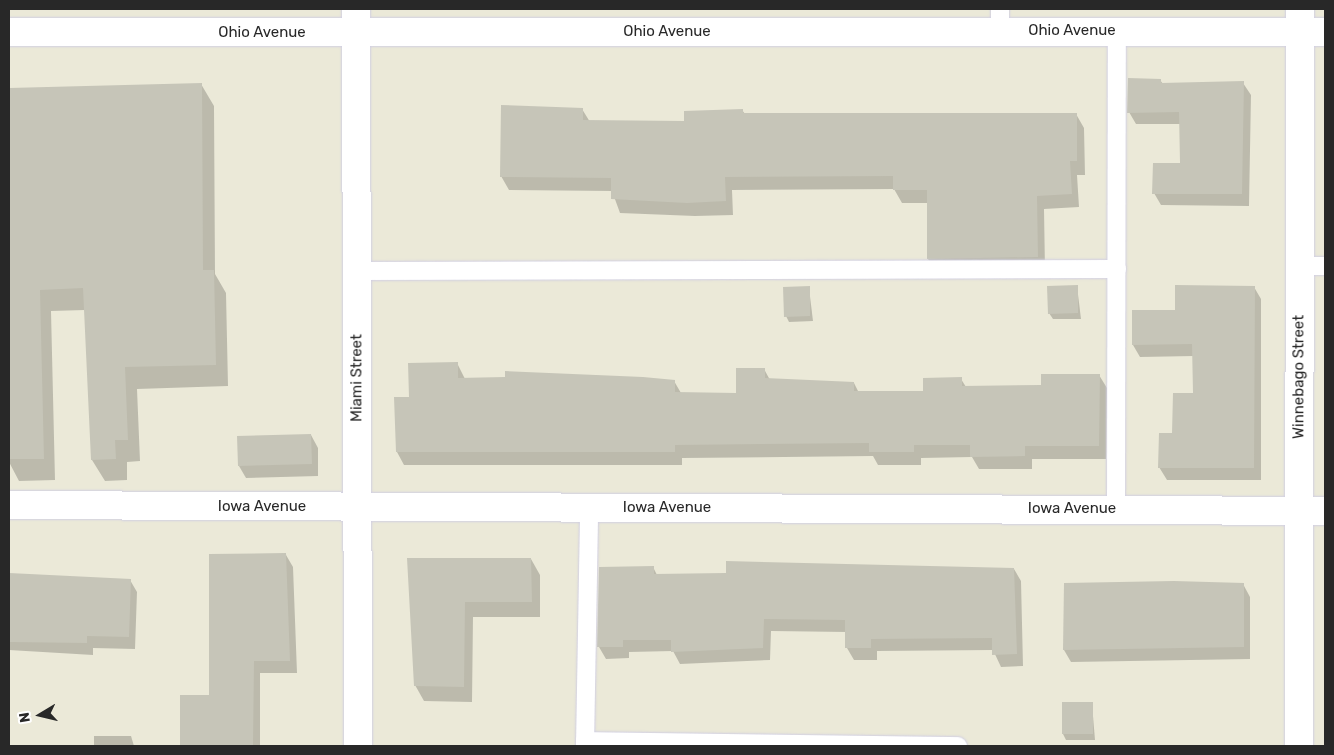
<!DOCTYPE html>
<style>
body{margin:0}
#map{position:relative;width:1334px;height:755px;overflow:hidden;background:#ebe9d8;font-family:Rubik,sans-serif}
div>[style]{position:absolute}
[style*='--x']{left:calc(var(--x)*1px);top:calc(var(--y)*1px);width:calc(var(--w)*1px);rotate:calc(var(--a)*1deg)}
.shadow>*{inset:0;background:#0003}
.building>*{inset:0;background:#c6c5b8}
.roads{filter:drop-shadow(0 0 1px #d0cee2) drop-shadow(0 0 1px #d0cee2)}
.service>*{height:18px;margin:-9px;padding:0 9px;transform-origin:9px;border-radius:9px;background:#fff}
.minor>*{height:28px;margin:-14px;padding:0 14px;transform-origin:14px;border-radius:14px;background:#fff}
span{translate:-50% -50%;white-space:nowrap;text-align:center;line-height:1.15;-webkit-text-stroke:5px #fff;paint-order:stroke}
.street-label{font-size:15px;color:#282828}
.frame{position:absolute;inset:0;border:10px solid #282828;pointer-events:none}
.north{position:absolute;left:15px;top:690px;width:50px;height:50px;-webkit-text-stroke:4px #fff;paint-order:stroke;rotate:261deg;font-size:14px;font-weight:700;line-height:20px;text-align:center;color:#282828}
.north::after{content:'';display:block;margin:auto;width:18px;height:22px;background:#282828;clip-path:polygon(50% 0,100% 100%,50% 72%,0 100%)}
</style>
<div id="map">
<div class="shadow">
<div style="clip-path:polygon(1160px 80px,1163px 84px,1243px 83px,1251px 95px,1249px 206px,1161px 205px,1154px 193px,1182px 164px,1180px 124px,1136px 124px,1129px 112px)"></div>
<div style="clip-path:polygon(201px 84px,214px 106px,215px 274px,226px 293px,228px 386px,137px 389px,140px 461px,127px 462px,127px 480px,105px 481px,92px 460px,85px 310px,51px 311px,55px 480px,19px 481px,9px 462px,9px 89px)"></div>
<div style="clip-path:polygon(582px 109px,590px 122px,685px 122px,742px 110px,745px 114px,1076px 114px,1084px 128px,1085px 175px,1077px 175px,1079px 207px,1044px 209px,1045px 270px,936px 272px,928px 259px,929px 203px,902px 203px,894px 189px,732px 190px,733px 215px,695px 216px,620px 213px,612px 191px,509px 190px,501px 176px)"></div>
<div style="clip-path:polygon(1077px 286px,1081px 319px,1053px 319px,1049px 313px)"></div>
<div style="clip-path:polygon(1254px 287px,1261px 299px,1261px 480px,1167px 480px,1159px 467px,1195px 394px,1194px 356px,1140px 357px,1133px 345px,1176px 311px)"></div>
<div style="clip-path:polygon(809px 288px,813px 321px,789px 322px,786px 316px)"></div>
<div style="clip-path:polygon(457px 363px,465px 379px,674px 381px,681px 393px,737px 394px,764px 369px,770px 380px,854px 383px,859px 393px,924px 393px,961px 379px,966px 387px,1042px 386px,1099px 375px,1107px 388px,1106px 459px,1032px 459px,1032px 469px,979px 469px,972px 457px,921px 458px,921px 465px,878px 465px,873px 456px,682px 458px,682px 465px,404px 465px,397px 452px,410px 398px)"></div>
<div style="clip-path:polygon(311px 435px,318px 448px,318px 476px,246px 478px,239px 466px)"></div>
<div style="clip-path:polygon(286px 555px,293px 567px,297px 673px,260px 673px,260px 746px,182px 746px,182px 696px,211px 696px)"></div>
<div style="clip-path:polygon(408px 559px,531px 559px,540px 575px,540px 617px,473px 617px,472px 702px,424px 701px,415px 685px)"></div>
<div style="clip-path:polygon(653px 567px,657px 575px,1014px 569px,1021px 581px,1023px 666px,1001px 667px,993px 650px,877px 651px,877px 660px,854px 660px,847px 648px,847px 632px,771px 631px,770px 660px,680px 664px,673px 651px,629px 652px,629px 658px,606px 659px,599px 647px)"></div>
<div style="clip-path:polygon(9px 574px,130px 580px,137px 592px,135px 649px,93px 648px,93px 655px,9px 650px)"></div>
<div style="clip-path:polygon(1065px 584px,1243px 584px,1250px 597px,1250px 659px,1071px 662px,1064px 650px)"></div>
<div style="clip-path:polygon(1092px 704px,1095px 740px,1066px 740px,1063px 734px)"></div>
<div style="clip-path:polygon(94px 736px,131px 736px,134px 746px,94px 746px)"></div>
</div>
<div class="building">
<div style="clip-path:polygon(1128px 78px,1161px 79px,1161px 83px,1244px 81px,1242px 194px,1152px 194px,1153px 163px,1180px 163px,1179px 112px,1127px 113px)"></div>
<div style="clip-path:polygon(202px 83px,203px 270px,214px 270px,216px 365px,125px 367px,128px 440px,115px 440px,116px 459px,91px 460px,83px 288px,40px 290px,44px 459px,9px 459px,9px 88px)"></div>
<div style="clip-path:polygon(501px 105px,583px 108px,583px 120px,684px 121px,684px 111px,743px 109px,743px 113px,1077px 113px,1077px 161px,1070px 161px,1072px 194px,1037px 196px,1038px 257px,927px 259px,927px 190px,893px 190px,893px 176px,725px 177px,726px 201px,687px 203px,611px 199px,611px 178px,500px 177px)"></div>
<div style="clip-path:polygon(1078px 285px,1078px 313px,1048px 314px,1047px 286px)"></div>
<div style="clip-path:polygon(1175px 285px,1255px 286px,1254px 468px,1158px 468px,1159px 433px,1172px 433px,1173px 393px,1193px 393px,1192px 344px,1132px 345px,1132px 310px,1175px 310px)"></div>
<div style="clip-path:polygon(810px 286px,810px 316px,784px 317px,783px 287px)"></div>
<div style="clip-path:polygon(458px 362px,458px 378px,505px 377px,505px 371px,643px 377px,675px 380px,675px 392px,736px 393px,736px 368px,765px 368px,765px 378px,854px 382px,854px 391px,923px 391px,923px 378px,962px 377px,962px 386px,1041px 385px,1041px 374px,1100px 374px,1099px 446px,1025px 446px,1025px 456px,970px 457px,970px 445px,914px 445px,914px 452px,869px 452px,869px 443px,675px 445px,675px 452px,396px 452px,394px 397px,409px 397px,408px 363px)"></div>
<div style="clip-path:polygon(311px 434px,312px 464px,238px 466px,237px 436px)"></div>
<div style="clip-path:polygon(286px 553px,290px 661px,254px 661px,253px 746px,180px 746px,180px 695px,209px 695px,209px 554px)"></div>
<div style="clip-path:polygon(407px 558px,531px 558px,532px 602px,465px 602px,464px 687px,414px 686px)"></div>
<div style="clip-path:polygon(726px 561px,1014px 568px,1017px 654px,992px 655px,992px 638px,871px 639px,871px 648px,845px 648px,845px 620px,764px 619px,763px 648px,671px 652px,671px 640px,623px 640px,623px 647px,597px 647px,599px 567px,654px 566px,654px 574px,726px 573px)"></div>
<div style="clip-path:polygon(9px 573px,131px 579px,129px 637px,87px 636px,87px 643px,9px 642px)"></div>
<div style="clip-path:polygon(1174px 581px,1244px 583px,1244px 647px,1063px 650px,1064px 583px)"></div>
<div style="clip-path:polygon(1062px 702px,1093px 702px,1093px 734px,1062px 734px)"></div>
</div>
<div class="roads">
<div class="service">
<div style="--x:1000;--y:9;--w:22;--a:90"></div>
<div style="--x:1299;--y:266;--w:26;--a:0"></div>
<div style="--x:357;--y:271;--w:760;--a:-0.15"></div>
<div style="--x:1116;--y:510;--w:479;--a:-89.9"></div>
<div style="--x:585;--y:741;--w:373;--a:0.8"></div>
<div style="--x:585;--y:746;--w:238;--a:-89"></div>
</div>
<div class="minor">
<div style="--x:356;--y:9;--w:737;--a:89.84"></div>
<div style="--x:9;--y:32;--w:1316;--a:0"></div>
<div style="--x:9;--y:505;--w:1316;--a:0.26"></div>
<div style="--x:1299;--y:746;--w:737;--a:-89.92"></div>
</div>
</div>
<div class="street-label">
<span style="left:1072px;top:31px">Ohio Avenue</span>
<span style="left:667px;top:32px">Ohio Avenue</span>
<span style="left:262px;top:33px">Ohio Avenue</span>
<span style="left:1299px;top:377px;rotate:-90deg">Winnebago Street</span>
<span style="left:357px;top:378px;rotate:-90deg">Miami Street</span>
<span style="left:262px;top:507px">Iowa Avenue</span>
<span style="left:667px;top:508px">Iowa Avenue</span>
<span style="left:1072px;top:509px">Iowa Avenue</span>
</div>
<div class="frame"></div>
<div class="north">N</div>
</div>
